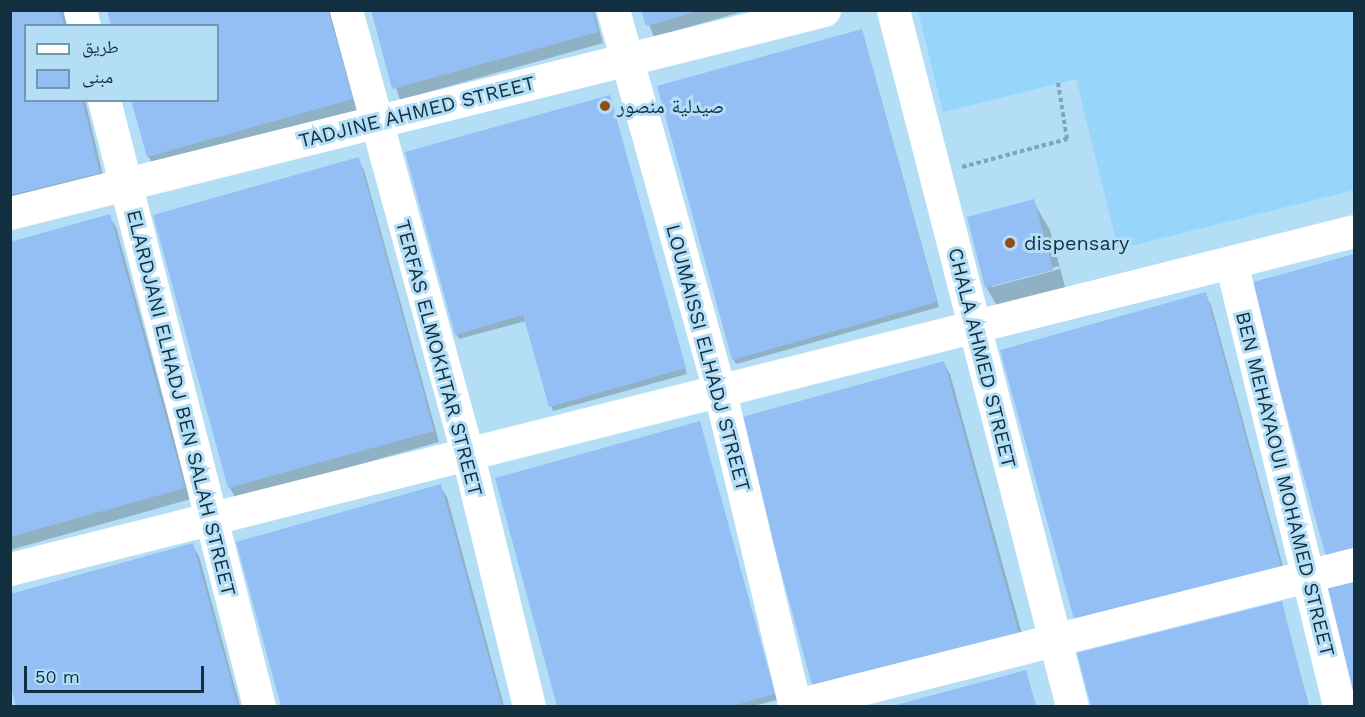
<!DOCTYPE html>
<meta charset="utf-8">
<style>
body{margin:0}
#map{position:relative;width:1365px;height:717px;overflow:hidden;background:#b4def6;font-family:"Work Sans","Noto Naskh Arabic",sans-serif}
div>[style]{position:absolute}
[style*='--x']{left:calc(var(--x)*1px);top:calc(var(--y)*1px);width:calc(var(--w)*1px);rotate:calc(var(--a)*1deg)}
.built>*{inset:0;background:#97d6fa}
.shadow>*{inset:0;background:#0003}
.building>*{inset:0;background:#94bff5}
.path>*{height:4px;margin-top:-2px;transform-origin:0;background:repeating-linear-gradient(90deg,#7fa5bb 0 4.5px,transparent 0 7.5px)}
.minor>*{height:33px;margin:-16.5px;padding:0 16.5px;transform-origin:16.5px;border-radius:16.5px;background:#fff}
.dots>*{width:16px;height:16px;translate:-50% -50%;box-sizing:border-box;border:3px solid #b4def6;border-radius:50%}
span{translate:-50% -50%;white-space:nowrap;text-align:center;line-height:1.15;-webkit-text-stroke:6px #b4def6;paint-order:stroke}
.poi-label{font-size:20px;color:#123040}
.left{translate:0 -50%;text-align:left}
.street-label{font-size:20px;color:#123040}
.frame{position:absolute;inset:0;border:12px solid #123040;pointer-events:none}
.legend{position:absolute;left:24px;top:24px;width:195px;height:78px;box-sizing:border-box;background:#b4def6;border:2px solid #7398ad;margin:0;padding:8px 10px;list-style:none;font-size:18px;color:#123040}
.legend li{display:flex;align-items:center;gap:12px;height:30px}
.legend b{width:30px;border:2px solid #7398ad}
.scale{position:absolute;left:24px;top:666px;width:180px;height:27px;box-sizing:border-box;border:3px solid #123040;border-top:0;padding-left:8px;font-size:18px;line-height:21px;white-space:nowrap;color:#123040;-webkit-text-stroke:4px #b4def6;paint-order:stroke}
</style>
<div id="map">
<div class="built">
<div style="clip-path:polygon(918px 11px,1354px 11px,1354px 190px,1118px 249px,1076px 79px,943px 112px)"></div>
</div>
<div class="shadow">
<div style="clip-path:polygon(10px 10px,63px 10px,67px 26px,26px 26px,26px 100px,85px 100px,105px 184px,10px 208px)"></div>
<div style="clip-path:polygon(108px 10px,330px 10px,358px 111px,155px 168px,148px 156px,218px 100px,218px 26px)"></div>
<div style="clip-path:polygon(372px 10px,594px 10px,603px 43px,400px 100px)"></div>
<div style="clip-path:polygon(643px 10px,748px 10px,654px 37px)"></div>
<div style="clip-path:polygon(862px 30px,939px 307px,736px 364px,733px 359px)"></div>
<div style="clip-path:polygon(609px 96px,687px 374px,553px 411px,526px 321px,459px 339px,456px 334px)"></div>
<div style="clip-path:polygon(358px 159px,364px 170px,439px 442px,236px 499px,230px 488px,155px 216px)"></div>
<div style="clip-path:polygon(evenodd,1033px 201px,1050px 230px,1068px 298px,1003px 316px,986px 287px,1033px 201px,1059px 266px,1060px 269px,992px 287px,992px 284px,1059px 266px)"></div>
<div style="clip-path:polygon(109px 216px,116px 227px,191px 499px,10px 550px,10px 244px)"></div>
<div style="clip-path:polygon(1354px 255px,1354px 562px,1251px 284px)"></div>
<div style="clip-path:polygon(1205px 294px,1211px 305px,1286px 577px,1083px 634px)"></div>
<div style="clip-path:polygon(943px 362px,950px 374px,1025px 645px,822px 702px)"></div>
<div style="clip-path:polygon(699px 423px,777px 700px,753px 706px,559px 706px,496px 479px)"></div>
<div style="clip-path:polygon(440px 486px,447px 497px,504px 706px,282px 706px,238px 543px)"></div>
<div style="clip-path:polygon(192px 545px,199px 556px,240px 706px,18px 706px,10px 679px)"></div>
<div style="clip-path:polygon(1354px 583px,1354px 706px,1322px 591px)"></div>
<div style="clip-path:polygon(1281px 602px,1309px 706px,1092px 706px,1079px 654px)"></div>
<div style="clip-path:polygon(1025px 671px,1036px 706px,895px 706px)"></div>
</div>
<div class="building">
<div style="clip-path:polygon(10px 10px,60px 10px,64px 26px,26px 26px,26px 100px,82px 100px,100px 173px,10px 195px)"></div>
<div style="clip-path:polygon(107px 10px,328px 10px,353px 99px,147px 157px,131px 100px,218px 100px,218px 26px,111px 26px)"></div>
<div style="clip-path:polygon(371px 10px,592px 10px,598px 32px,392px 89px)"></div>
<div style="clip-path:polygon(641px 10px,699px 10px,699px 11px,646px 26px)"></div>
<div style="clip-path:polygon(862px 29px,937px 302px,732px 360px,657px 86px)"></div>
<div style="clip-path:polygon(610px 95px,686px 368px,549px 407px,523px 315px,455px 335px,405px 152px)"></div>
<div style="clip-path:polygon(359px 157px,434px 431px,228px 488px,153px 215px)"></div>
<div style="clip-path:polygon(1034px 199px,1053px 270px,985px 288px,967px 217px)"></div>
<div style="clip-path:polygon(110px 214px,185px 488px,10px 537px,10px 242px)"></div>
<div style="clip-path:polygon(1354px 254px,1354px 549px,1326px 557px,1250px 283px)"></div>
<div style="clip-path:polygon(1206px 292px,1281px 566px,1075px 623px,1000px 350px)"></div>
<div style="clip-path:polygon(944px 361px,1019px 634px,814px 692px,739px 418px)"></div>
<div style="clip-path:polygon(700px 421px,775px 694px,732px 706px,557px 706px,495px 478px)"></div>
<div style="clip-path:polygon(441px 484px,502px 706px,281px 706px,236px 542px)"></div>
<div style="clip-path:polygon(193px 543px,238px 706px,16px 706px,10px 685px,10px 594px)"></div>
<div style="clip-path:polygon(1354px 582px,1354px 706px,1321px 590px)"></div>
<div style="clip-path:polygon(1282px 601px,1308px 706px,1091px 706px,1077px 653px)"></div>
<div style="clip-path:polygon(1026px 670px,1036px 706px,892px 706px)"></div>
</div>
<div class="path">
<div style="--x:962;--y:167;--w:109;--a:-14.9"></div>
<div style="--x:1067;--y:139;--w:57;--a:-99.1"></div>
</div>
<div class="minor">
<div style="--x:80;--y:10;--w:16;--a:76"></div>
<div style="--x:346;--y:10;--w:462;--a:74.7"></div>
<div style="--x:468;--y:456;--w:257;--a:76.3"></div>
<div style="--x:613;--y:10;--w:397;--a:74.4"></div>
<div style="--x:720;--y:392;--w:323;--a:76.6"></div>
<div style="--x:893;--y:10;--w:719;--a:75.58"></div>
<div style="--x:104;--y:100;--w:626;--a:75.65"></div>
<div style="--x:10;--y:213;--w:839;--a:-14"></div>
<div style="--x:1231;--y:262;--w:457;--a:76.3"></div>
<div style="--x:10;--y:569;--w:1386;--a:-14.12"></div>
<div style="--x:793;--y:706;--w:579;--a:-14.2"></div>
</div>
<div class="dots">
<div style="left:605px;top:106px;background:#8e4d19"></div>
<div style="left:1010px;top:243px;background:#8e4d19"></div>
</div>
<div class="poi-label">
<span class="left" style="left:617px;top:106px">صيدلية منصور</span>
<span class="left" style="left:1024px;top:243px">dispensary</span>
</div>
<div class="street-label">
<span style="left:417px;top:112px;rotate:-14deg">TADJINE AHMED STREET</span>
<span style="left:439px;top:358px;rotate:75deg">TERFAS ELMOKHTAR STREET</span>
<span style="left:708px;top:358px;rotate:75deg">LOUMAISSI ELHADJ STREET</span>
<span style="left:982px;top:358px;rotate:76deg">CHALA AHMED STREET</span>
<span style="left:181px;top:403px;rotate:76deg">ELARDJANI ELHADJ BEN SALAH STREET</span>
<span style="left:1285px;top:484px;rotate:76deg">BEN MEHAYAOUI MOHAMED STREET</span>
</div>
<div class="frame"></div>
<ul class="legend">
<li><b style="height:8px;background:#fff"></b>طريق</li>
<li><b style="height:16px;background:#94bff5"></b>مبنى</li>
</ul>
<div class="scale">50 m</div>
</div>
